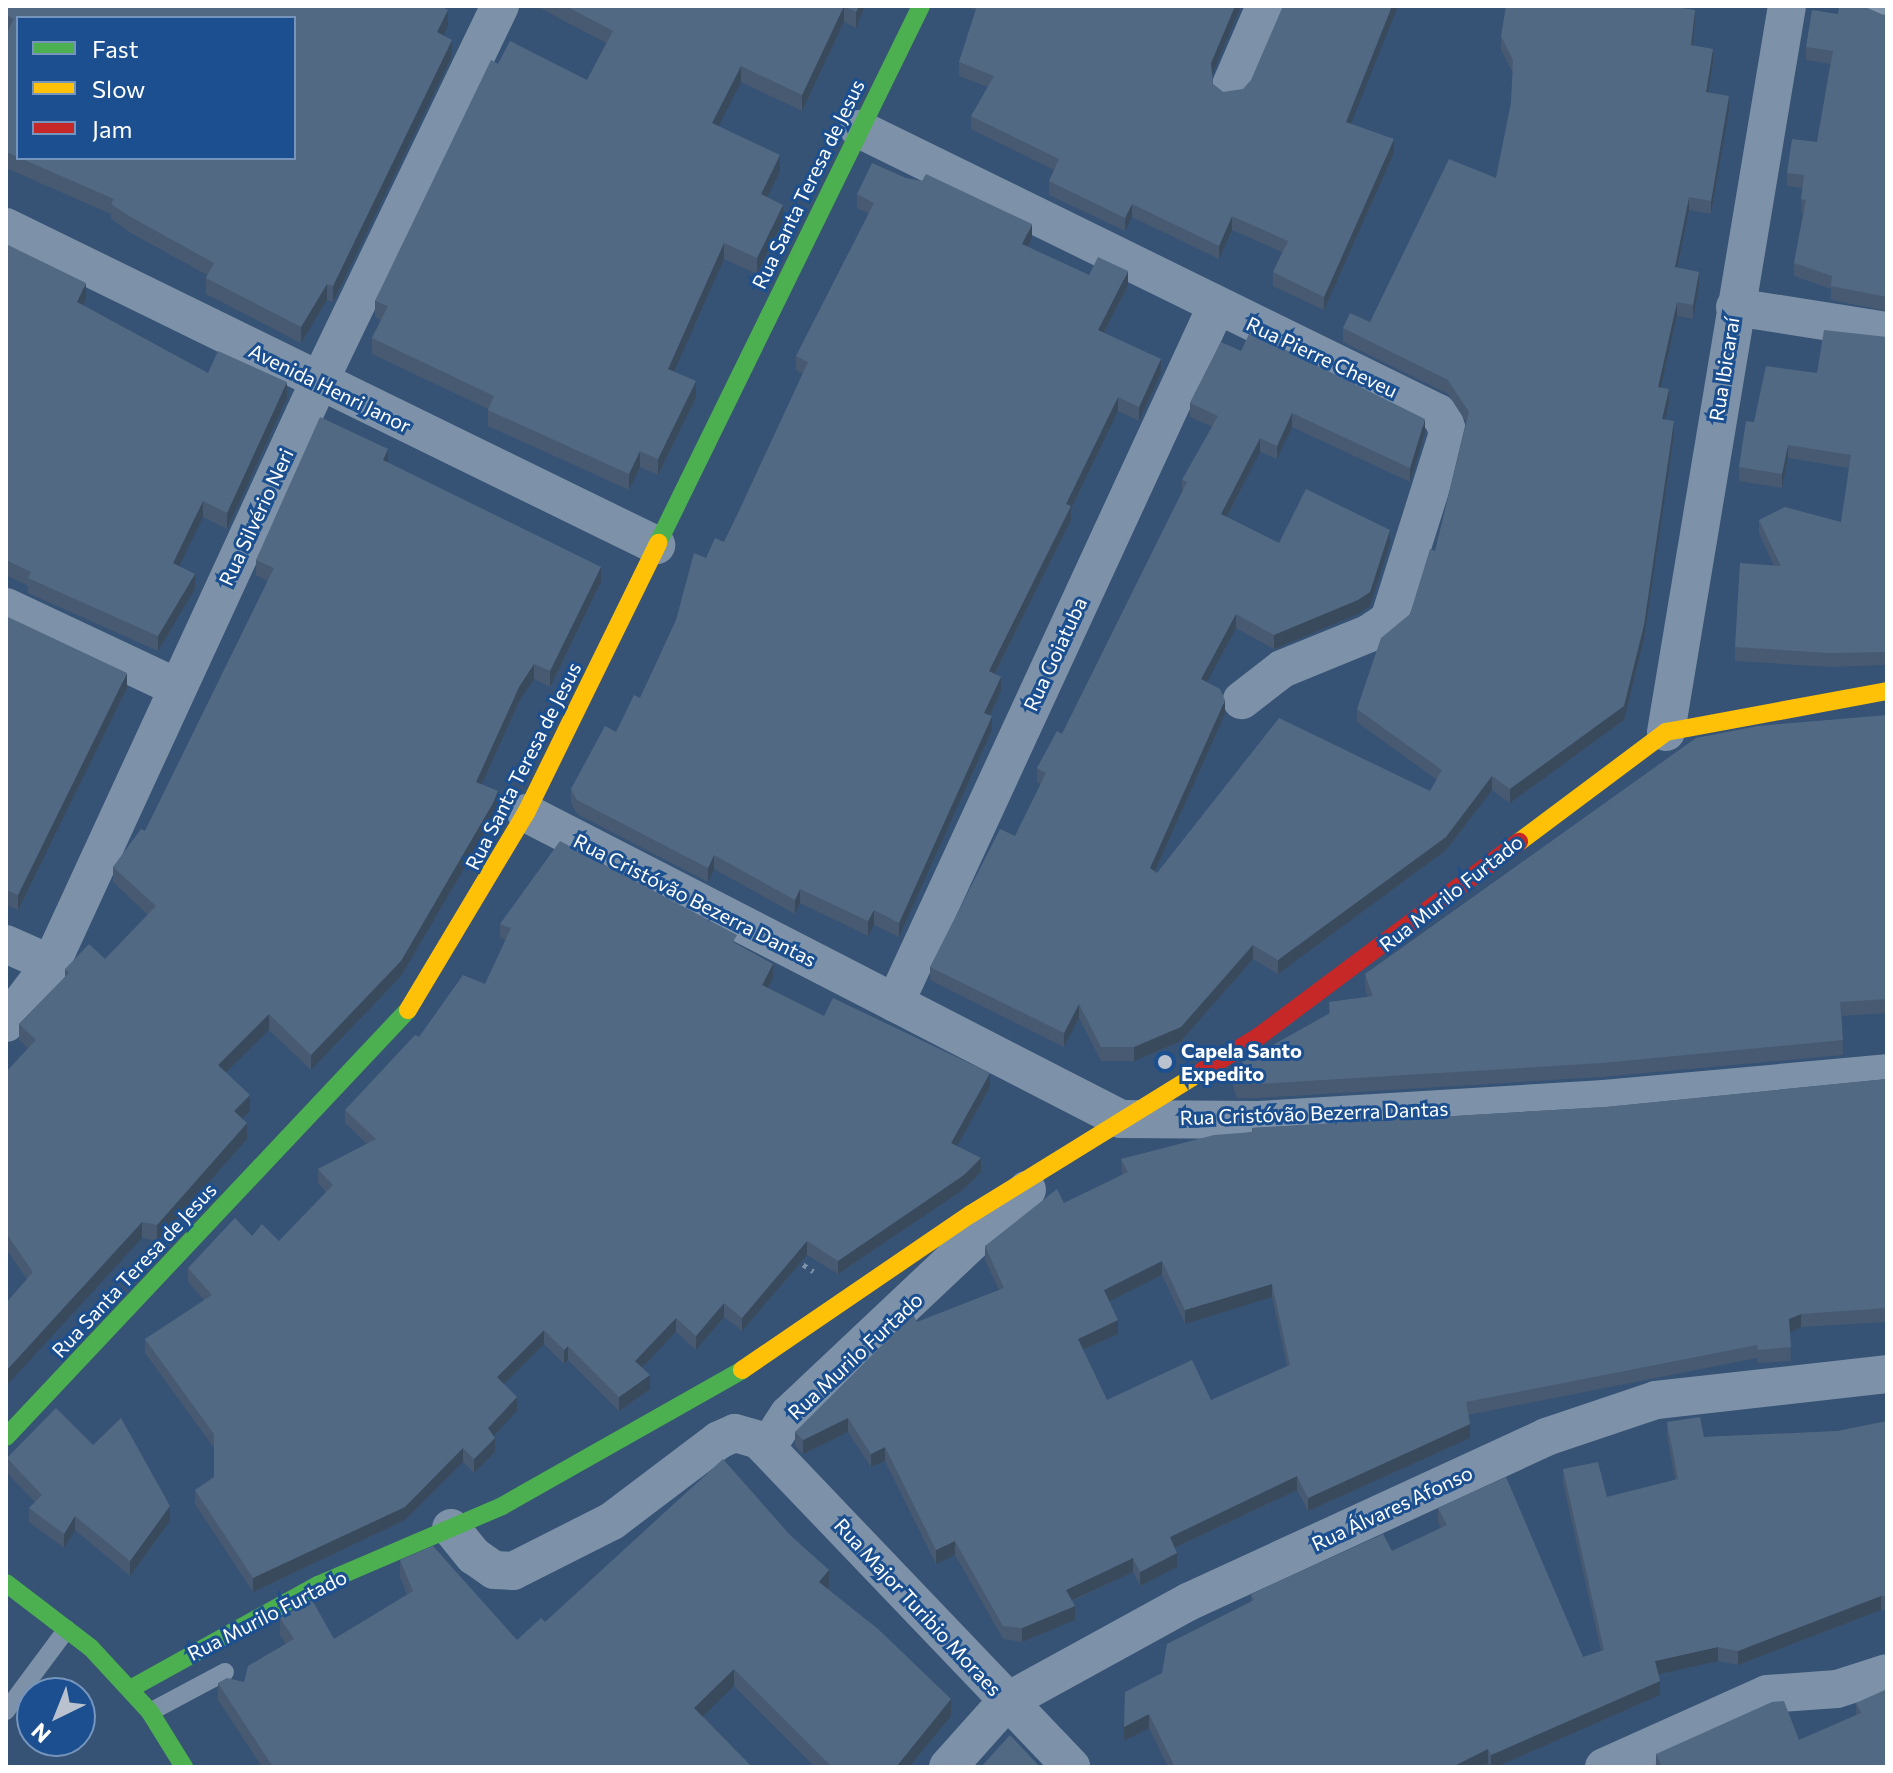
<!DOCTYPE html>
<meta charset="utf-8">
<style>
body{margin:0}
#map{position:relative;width:1893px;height:1773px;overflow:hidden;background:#365274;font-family:Commissioner,sans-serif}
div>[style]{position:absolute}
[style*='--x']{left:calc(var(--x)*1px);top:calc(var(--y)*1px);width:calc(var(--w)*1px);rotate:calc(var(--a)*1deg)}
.path>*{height:5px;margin-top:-2.5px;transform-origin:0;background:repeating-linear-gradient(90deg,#7d92a8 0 4px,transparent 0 10px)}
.lane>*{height:18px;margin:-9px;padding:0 9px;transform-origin:9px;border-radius:9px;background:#7d92a8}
.street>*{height:38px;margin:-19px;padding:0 19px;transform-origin:19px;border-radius:19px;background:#7d92a8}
.fast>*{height:18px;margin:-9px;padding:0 9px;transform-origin:9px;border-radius:9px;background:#4caf50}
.slow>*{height:18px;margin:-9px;padding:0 9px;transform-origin:9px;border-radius:9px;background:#ffc107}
.jam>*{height:18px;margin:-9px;padding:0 9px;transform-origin:9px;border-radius:9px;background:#c62828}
.wall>*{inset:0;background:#475a72}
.shaded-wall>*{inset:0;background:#394a5c}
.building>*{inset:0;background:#526984}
.dots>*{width:22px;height:22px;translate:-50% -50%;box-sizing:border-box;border:4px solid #1b4f8f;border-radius:50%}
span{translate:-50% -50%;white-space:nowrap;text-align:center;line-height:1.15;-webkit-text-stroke:6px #1b4f8f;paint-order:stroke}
.street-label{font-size:20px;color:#fff}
.poi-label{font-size:20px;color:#fff;font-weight:700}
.left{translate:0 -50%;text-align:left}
.frame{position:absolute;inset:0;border:8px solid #fff;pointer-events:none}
.legend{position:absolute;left:16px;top:16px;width:280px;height:144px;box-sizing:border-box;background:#1b4f8f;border:2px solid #7695bc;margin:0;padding:10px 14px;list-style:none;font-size:24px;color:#fff}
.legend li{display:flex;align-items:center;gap:16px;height:40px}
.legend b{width:40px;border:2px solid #7695bc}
.north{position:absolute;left:16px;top:1677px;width:80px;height:80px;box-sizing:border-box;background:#1b4f8f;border:2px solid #7695bc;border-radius:50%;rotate:223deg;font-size:22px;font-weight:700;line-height:32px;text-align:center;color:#fff}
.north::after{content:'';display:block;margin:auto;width:28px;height:36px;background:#b9c2ce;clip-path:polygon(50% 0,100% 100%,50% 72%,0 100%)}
</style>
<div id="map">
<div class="path">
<div style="--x:795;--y:1259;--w:22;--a:34"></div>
</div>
<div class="lane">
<div style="--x:6;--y:1711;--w:102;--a:-53.4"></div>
<div style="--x:150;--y:1712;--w:85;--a:-28.1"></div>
</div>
<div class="street">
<div style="--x:1882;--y:6;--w:5;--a:11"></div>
<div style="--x:1231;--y:85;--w:86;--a:-66.7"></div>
<div style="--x:859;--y:129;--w:645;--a:26.13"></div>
<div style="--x:1438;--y:413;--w:10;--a:53"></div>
<div style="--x:1444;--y:421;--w:13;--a:72"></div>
<div style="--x:1448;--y:433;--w:196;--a:107.5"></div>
<div style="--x:1389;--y:620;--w:23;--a:146"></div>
<div style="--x:1370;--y:633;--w:95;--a:157.8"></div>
<div style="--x:1282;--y:669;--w:51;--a:142.2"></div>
<div style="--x:6;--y:227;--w:724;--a:26.07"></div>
<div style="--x:1735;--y:307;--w:154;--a:9"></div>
<div style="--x:6;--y:607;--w:188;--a:25.2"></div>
<div style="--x:1666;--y:732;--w:736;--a:-80.54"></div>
<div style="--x:526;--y:813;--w:669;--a:27.22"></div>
<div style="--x:1121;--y:1119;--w:138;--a:0.4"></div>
<div style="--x:1259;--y:1120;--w:346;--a:-3.5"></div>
<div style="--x:1604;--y:1099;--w:284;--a:-5.2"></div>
<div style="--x:6;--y:944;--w:49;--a:24"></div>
<div style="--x:895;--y:1003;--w:766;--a:-65.24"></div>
<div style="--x:6;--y:1023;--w:74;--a:-52.7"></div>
<div style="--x:51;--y:964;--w:639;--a:-65.28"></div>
<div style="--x:318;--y:384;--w:420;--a:-64.3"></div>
<div style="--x:768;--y:1446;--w:38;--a:-57"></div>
<div style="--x:789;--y:1414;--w:327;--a:-43.3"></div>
<div style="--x:451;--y:1528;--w:36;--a:51"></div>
<div style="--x:474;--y:1556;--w:24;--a:35"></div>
<div style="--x:494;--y:1570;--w:19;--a:3"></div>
<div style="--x:513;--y:1571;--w:111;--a:-26.8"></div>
<div style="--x:612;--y:1521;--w:134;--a:-37.1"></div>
<div style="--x:719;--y:1440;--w:17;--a:-24"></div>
<div style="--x:735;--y:1433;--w:25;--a:16"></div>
<div style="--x:759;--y:1440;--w:452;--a:46.3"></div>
<div style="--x:948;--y:1767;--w:87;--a:-48.3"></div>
<div style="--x:1006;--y:1702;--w:208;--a:-28.8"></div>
<div style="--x:1188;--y:1602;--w:394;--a:-24.7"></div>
<div style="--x:1546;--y:1437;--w:116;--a:-18.6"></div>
<div style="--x:1656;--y:1400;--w:232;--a:-6.4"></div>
<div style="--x:1604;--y:1767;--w:179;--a:-24.1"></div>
<div style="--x:1767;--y:1694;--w:70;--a:-4.1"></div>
<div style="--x:1837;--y:1689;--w:52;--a:-17.7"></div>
</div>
<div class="fast">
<div style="--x:658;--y:543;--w:598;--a:-63.91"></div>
<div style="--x:6;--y:1437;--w:586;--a:-46.73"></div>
<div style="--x:6;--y:1583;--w:107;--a:37.4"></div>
<div style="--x:91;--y:1648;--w:87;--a:47.3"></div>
<div style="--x:150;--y:1712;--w:65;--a:58.3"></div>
<div style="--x:130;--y:1689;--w:215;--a:-29"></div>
<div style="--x:318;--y:1585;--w:200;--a:-23.2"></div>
<div style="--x:502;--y:1506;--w:276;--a:-29.5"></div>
</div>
<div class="slow">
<div style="--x:1519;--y:842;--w:184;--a:-36.8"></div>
<div style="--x:1666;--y:732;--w:225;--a:-10.5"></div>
<div style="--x:408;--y:1010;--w:230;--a:-59.1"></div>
<div style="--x:526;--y:813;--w:301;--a:-63.9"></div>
<div style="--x:742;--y:1370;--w:277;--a:-34.3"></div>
<div style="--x:971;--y:1214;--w:268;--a:-31.7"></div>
</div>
<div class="jam">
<div style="--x:1199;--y:1073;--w:69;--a:-31.4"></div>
<div style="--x:1258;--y:1037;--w:326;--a:-36.8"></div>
</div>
<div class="wall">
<div style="clip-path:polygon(evenodd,6px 6px,448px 26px,443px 36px,452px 56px,333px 302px,327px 300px,301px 343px,206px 294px,206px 278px,207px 275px,129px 232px,111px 219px,111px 214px,6px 168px,6px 35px,8px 32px,6px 31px,6px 6px,18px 18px,294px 158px,18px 158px,18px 18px)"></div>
<div style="clip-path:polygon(536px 6px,865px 6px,856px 28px,844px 22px,802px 111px,741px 82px,718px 126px,780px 171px,767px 197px,783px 221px,757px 274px,724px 259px,674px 371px,696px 397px,658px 475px,640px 467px,629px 490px,488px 426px,488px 409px,372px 354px,372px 338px,381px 320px,375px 317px,375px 301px,498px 64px,587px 80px,606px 43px)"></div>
<div style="clip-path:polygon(963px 6px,1241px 6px,1212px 74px,1213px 84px,1223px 92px,1351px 124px,1394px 153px,1324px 310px,1273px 286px,1273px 272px,1282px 252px,1232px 230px,1219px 259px,1132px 217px,1125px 231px,1049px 195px,1049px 181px,1054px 170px,971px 129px,971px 116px,988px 87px,959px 76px,959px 62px,976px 10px)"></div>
<div style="clip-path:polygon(1867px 8px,1883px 15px,1887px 14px,1887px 311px,1831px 300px,1831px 289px,1794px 276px,1794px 263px,1803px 213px,1801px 213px,1802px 188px,1787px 186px,1787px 173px,1817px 142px,1830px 64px,1806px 60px,1806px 47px,1838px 14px)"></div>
<div style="clip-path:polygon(1695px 24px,1692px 45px,1713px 63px,1708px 92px,1729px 110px,1711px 214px,1689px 210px,1678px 267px,1699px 285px,1693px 319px,1677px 316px,1661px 387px,1669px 403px,1665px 420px,1674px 435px,1644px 639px,1624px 720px,1510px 803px,1492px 790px,1446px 850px,1278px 974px,1253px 959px,1181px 1041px,1134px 1061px,1101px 1061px,1079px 1018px,1064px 1047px,930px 980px,930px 967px,1015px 836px,1041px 784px,1037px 782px,1037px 768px,1062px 734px,1182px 492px,1182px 480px,1212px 427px,1190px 417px,1190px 403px,1221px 342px,1425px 433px,1410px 482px,1292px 427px,1277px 459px,1260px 452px,1227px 517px,1279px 543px,1390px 543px,1370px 606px,1358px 614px,1274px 649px,1236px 628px,1206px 682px,1225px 714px,1155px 871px,1157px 873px,1430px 791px,1437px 780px,1357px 722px,1357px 709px,1410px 614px,1435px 551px,1466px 422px,1448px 394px,1343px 342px,1343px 328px,1370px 322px,1496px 178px,1511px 103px,1513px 73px,1501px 50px,1501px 36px)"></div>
<div style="clip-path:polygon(857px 194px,1032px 238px,1028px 247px,1089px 275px,1128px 285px,1104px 333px,1161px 373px,1139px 421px,1118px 411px,1071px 509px,1071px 520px,995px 674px,1001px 691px,990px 715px,992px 730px,899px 937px,874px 925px,868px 936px,800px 903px,795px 914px,714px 869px,708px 882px,577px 814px,571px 803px,571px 789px,616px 732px,640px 698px,706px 558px,724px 542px,803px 374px,796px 370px,796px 356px,869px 214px,857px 208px)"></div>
<div style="clip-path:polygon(6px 244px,86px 299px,83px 305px,208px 373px,287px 398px,227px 529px,203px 517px,179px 566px,195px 589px,158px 651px,28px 593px,28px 586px,6px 575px)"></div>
<div style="clip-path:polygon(1887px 337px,1887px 665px,1830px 667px,1735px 661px,1735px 647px,1774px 566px,1759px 533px,1759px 520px,1841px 522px,1849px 468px,1788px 458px,1782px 488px,1739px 481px,1739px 467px,1754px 422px,1817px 373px)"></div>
<div style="clip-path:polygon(388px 463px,601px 582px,550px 687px,534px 679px,519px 702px,482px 784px,498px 807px,493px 819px,401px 976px,311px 1070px,269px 1030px,226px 1072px,250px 1111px,242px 1119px,247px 1139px,157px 1241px,142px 1238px,27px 1279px,6px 1249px,6px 1072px,28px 1048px,19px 1040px,19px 1024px,65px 977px,65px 969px,105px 959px,148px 915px,113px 882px,113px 867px,145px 831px,268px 581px,256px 575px,256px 560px)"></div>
<div style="clip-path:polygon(6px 621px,127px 688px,18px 910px,6px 905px)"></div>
<div style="clip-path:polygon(1887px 715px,1887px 1013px,1842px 1016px,1843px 1055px,1602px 1077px,1258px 1098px,1237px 1098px,1232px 1083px,1232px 1068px,1329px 1014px,1329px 1002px,1368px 997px,1365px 988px,1365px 974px)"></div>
<div style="clip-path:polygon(500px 924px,737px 944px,773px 978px,768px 988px,824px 1016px,990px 1087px,957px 1146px,981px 1172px,964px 1189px,838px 1274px,807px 1255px,742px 1331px,724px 1317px,696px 1350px,676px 1332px,642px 1368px,650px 1389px,619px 1411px,568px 1360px,564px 1364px,544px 1344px,504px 1384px,517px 1411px,493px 1436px,495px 1452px,474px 1473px,463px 1462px,405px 1520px,253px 1592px,195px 1504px,195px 1490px,214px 1477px,214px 1448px,145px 1353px,145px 1339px,205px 1301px,188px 1282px,188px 1268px,252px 1236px,279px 1241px,326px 1192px,318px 1183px,318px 1169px,367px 1144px,345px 1123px,345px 1110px,419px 1037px,485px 984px,506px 940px,500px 938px)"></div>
<div style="clip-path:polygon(evenodd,1887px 1079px,1887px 1322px,1801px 1327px,1790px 1332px,1791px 1361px,1758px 1363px,1757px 1358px,1468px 1415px,1470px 1438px,1308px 1511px,1297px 1490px,1175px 1548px,1177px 1567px,1140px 1586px,1133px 1572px,1072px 1601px,1075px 1620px,1022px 1642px,1003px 1639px,955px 1555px,936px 1564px,885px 1461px,871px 1467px,848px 1432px,803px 1454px,795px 1446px,795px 1432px,917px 1322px,999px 1290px,985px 1260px,985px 1246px,1064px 1203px,1122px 1175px,1121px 1159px,1252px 1132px,1252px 1128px,1606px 1107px,1887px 1079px,1162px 1275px,1185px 1324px,1272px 1297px,1287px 1366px,1211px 1400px,1107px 1400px,1083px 1350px,1118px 1334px,1109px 1301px,1162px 1275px)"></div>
<div style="clip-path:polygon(1887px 1421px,1887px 1610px,1881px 1610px,1738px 1665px,1718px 1661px,1659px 1674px,1660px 1695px,1496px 1767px,1490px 1767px,1488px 1763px,1480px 1767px,1168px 1767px,1149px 1728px,1124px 1741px,1162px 1673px,1251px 1602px,1251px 1594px,1392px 1551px,1441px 1528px,1438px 1522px,1438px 1508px,1583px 1657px,1601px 1651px,1563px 1483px,1563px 1469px,1607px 1497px,1675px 1480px,1667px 1436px,1667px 1422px,1704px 1437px,1838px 1431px)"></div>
<div style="clip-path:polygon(7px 1458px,170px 1521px,130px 1576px,75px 1530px,64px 1548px,29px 1522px,29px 1508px,35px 1502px,7px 1473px)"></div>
<div style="clip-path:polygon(400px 1560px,517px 1640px,545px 1622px,829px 1587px,828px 1589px,951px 1716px,909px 1767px,815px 1767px,734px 1686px,703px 1716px,752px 1767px,262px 1767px,218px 1700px,218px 1683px,244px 1682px,286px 1644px,280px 1635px,280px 1618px,334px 1639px,407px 1595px,400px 1577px)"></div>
<div style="clip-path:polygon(1856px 1703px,1887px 1767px,1656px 1767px,1656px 1754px,1799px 1740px,1856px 1715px)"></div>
</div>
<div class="shaded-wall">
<div style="clip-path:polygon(844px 6px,844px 22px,802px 111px,802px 95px)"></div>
<div style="clip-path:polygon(859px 6px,865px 6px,856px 28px,856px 12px)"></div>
<div style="clip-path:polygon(1235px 6px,1241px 6px,1211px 77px,1211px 63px)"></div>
<div style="clip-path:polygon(1392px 6px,1398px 6px,1346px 136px,1346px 122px)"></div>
<div style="clip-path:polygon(448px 10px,448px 26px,437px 48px,437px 32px)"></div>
<div style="clip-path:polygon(1695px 10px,1695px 24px,1691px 59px,1691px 45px)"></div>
<div style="clip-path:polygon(452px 40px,452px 56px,333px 302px,333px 286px)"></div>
<div style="clip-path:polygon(1713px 49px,1713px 63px,1706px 105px,1706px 92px)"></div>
<div style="clip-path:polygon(741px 66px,741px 82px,712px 139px,712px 123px)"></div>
<div style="clip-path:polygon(1729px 96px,1729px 110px,1711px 214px,1711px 201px)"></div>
<div style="clip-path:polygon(1394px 139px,1394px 153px,1324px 310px,1324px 297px)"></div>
<div style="clip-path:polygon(780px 155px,780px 171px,761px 210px,761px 194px)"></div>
<div style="clip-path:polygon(1689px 197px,1689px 210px,1675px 280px,1675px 267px)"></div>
<div style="clip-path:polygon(1132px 204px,1132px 217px,1125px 231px,1125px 218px)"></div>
<div style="clip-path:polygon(783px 205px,783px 221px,757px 274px,757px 258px)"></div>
<div style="clip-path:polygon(1232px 216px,1232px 230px,1219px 259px,1219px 246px)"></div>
<div style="clip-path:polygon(1032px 224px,1032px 238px,1022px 258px,1022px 244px)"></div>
<div style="clip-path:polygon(724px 243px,724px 259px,668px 385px,668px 369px)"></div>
<div style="clip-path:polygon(1128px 271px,1128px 285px,1098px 344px,1098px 330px)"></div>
<div style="clip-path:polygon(1699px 272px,1699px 285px,1693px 319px,1693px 305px)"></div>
<div style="clip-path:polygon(86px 283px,86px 299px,77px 318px,77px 302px)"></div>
<div style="clip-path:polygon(327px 284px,327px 300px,301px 343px,301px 327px)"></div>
<div style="clip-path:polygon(1677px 302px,1677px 316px,1658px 400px,1658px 387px)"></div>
<div style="clip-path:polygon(1161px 359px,1161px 373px,1139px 421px,1139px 407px)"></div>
<div style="clip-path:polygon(696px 381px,696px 397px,658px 475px,658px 459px)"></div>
<div style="clip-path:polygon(287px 382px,287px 398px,227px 529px,227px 513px)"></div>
<div style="clip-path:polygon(1669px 389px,1669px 403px,1662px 433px,1662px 419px)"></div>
<div style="clip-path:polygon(1118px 397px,1118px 411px,1071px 509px,1071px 520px,989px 685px,989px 671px,1066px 504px)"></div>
<div style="clip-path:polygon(1292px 413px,1292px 427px,1277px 459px,1277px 446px)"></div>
<div style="clip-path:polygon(1425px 419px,1425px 433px,1410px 482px,1410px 468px)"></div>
<div style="clip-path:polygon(1674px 421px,1674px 435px,1644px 639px,1624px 720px,1510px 803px,1510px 789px)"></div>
<div style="clip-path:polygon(1260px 438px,1260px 452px,1221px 528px,1221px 514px)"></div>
<div style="clip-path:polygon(1788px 445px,1788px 458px,1782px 488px,1782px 474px)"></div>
<div style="clip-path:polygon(388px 449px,388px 465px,383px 460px)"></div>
<div style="clip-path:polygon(640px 451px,640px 467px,629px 490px,629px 474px)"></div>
<div style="clip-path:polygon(203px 501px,203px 517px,173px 579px,173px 563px)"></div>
<div style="clip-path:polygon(1390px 530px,1390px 543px,1370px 606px,1358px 614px,1274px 649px,1274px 635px)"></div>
<div style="clip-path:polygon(601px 567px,601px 582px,550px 687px,550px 671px)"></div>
<div style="clip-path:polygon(195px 574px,195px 589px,158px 651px,158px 636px)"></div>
<div style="clip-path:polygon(1236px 614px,1236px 628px,1201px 693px,1201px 679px)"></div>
<div style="clip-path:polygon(534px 664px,534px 679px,519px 702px,476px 797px,476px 782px,519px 687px)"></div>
<div style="clip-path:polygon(127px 673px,127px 688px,18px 910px,18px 895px)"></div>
<div style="clip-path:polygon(1001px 677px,1001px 691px,984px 727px,984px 713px)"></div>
<div style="clip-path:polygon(1225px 700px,1225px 714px,1150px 882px,1150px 868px)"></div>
<div style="clip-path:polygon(992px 716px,992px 730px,899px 937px,899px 923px)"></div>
<div style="clip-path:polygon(1492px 776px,1492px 790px,1446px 850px,1278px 974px,1278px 960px)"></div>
<div style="clip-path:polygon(498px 791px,498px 807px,493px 819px,401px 976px,311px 1070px,311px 1055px)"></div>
<div style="clip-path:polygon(714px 855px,714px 869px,708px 882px,708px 868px)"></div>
<div style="clip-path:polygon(800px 889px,800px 903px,795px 914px,795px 900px)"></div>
<div style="clip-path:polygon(874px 910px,874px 925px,868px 936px,868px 921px)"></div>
<div style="clip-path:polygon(1253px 945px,1253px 959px,1181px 1041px,1134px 1061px,1134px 1047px)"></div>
<div style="clip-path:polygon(773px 964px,773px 978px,762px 999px,762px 985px)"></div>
<div style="clip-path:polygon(1079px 1004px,1079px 1018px,1064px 1047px,1064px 1033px)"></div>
<div style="clip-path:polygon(269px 1014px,269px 1030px,218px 1080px,218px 1065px)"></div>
<div style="clip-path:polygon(990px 1073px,990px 1087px,951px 1157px,951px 1143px)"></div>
<div style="clip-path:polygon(250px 1095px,250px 1111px,234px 1127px,234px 1111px)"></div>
<div style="clip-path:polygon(247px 1123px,247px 1139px,157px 1241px,157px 1225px)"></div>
<div style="clip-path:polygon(981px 1158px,981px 1172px,964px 1189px,838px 1274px,838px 1261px)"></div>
<div style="clip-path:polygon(142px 1222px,142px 1238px,6px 1386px,6px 1371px)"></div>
<div style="clip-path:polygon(807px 1241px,807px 1255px,742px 1331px,742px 1318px)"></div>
<div style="clip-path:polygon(1162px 1261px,1162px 1275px,1104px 1304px,1104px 1290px)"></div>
<div style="clip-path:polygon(1272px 1284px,1272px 1297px,1185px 1324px,1185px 1310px)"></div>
<div style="clip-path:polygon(724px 1303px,724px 1317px,696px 1350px,696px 1336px)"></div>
<div style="clip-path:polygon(1801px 1314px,1801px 1327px,1789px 1333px,1789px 1319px)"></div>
<div style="clip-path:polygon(676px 1318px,676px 1332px,635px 1375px,635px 1361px)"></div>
<div style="clip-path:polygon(1118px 1320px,1118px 1334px,1078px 1352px,1078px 1339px)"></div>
<div style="clip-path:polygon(544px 1330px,544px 1344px,497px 1391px,497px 1377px)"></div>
<div style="clip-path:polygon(568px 1346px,568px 1360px,564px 1364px,564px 1350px)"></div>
<div style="clip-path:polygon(650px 1375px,650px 1389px,619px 1411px,619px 1397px)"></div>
<div style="clip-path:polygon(517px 1397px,517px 1411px,488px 1442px,488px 1428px)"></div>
<div style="clip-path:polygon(848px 1418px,848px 1432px,803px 1454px,803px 1440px)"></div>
<div style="clip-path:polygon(1470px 1424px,1470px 1438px,1308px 1511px,1308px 1498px)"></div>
<div style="clip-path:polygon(495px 1438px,495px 1452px,474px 1473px,474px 1459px)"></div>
<div style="clip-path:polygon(885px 1447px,885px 1461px,871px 1467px,871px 1454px)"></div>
<div style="clip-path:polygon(463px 1448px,463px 1462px,405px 1520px,253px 1592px,253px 1578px)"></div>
<div style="clip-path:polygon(1297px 1476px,1297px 1490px,1170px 1550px,1170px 1537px)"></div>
<div style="clip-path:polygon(170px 1506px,170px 1521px,130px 1576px,130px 1561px)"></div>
<div style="clip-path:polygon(75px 1516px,75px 1530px,64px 1548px,64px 1534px)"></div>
<div style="clip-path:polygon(955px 1541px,955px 1555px,936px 1564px,936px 1550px)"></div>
<div style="clip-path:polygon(1177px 1553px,1177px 1567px,1140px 1586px,1140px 1572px)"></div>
<div style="clip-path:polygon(1133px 1558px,1133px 1572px,1066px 1603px,1066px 1590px)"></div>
<div style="clip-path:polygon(829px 1570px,829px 1587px,819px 1599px,819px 1582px)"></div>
<div style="clip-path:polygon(1881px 1596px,1881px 1610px,1738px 1665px,1738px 1651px)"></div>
<div style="clip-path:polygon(1075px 1606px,1075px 1620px,1022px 1642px,1022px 1628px)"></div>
<div style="clip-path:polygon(1718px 1647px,1718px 1661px,1655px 1675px,1655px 1661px)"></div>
<div style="clip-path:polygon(734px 1669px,734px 1686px,694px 1725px,694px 1708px)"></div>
<div style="clip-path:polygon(1660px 1681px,1660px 1695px,1496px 1767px,1491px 1767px,1491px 1755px)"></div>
<div style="clip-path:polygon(951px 1699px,951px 1716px,909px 1767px,896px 1767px)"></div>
<div style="clip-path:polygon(1149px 1714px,1149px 1728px,1124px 1741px,1124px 1727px)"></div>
<div style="clip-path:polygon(1488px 1749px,1488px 1763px,1480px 1767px,1452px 1767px)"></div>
</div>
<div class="building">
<div style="clip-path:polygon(6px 6px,441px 6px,448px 10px,437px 32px,452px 40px,333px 286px,327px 284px,301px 327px,206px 278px,214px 263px,129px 216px,111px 204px,114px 199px,20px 158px,294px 158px,294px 18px,18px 18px,18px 157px,6px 152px,6px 35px,14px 19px,6px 15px)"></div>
<div style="clip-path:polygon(566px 6px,859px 6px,856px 12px,844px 6px,802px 95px,741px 66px,712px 123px,780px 155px,761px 194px,783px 205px,757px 258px,724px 243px,668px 369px,696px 381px,658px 459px,640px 451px,629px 474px,488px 410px,494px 396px,372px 338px,388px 306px,375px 301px,491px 60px,498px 64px,510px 41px,587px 80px,613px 31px)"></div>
<div style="clip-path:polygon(977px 6px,1235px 6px,1211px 63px,1213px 84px,1223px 92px,1243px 89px,1251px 80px,1283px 6px,1392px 6px,1346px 122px,1394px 139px,1324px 297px,1273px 272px,1288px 241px,1232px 216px,1219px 246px,1132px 204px,1125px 218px,1049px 181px,1059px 159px,971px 116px,994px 76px,959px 62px)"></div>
<div style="clip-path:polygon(1506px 6px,1669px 6px,1695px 10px,1691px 45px,1713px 49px,1706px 92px,1729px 96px,1711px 201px,1689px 197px,1675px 267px,1699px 272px,1693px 305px,1677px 302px,1658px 387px,1669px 389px,1662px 419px,1674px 421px,1644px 625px,1624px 706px,1510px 789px,1492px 776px,1446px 837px,1278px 960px,1253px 945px,1181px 1027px,1134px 1047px,1101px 1047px,1079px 1004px,1064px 1033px,930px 967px,1000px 829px,1015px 836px,1046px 773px,1037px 768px,1057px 731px,1062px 734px,1187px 482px,1182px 480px,1218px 416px,1190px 403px,1221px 342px,1241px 351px,1250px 332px,1425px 419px,1410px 468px,1292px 413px,1277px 446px,1260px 438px,1221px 514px,1279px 543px,1306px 489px,1390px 530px,1370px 592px,1358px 600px,1274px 635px,1236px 614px,1201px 679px,1220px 689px,1225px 700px,1150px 868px,1157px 873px,1279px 718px,1430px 791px,1442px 770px,1357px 709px,1381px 638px,1410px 614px,1430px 549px,1435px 551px,1469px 412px,1448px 380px,1343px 328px,1350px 313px,1370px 322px,1449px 159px,1496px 178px,1511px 103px,1513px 60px,1501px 36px)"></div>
<div style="clip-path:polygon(1839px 6px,1866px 6px,1867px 8px,1883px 15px,1887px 14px,1887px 297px,1831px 286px,1832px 276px,1794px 263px,1806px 200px,1801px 199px,1804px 175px,1787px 173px,1792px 139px,1817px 142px,1833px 51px,1806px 47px,1812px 10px,1838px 14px)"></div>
<div style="clip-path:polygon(872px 163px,906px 178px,922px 181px,926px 174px,1032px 224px,1022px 244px,1089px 275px,1098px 257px,1128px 271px,1098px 330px,1161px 359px,1139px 407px,1118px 397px,1066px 504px,1071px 506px,989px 671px,1001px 677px,984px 713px,992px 716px,899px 923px,874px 910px,868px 921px,800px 889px,795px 900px,714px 855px,708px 868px,577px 800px,571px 789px,605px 726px,616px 732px,634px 695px,640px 698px,676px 620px,694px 553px,706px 558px,715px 538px,724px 542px,740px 509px,808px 362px,796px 356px,874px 203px,857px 194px)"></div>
<div style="clip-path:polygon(6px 244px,86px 283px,77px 302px,208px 373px,218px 351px,287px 382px,227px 513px,203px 501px,173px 563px,195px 574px,158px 636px,28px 578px,31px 572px,6px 560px)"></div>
<div style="clip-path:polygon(1824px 330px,1887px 337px,1887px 652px,1830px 653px,1735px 647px,1740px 563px,1781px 566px,1759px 520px,1785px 507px,1841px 522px,1851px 455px,1788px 445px,1782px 474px,1739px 467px,1746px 421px,1754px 422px,1766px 366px,1817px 373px)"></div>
<div style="clip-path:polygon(320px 417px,388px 449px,383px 460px,601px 567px,550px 671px,534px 664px,519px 687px,476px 782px,498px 791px,493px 803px,401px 961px,311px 1055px,269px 1014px,218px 1065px,250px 1095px,234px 1111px,247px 1123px,157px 1225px,142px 1222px,6px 1371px,6px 1303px,33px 1272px,6px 1233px,6px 1072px,36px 1040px,19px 1024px,69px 973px,65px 969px,89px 944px,105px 959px,156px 906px,113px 867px,141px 829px,145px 831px,274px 568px,256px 560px)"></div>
<div style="clip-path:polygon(8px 617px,127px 673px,18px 895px,6px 890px,6px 621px)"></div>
<div style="clip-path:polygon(1887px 715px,1887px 999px,1840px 1002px,1843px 1040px,1602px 1063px,1258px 1084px,1237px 1083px,1232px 1068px,1330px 1013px,1329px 1002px,1373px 996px,1365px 974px,1696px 738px,1758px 726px)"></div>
<div style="clip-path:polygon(560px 841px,737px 935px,733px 942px,773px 964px,762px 985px,824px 1016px,833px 998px,990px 1073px,951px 1143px,981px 1158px,964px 1175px,838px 1261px,807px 1241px,742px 1318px,724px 1303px,696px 1336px,676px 1318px,635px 1361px,650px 1375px,619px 1397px,568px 1346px,564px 1350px,544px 1330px,497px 1377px,517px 1397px,488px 1428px,495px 1438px,474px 1459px,463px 1448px,405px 1507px,253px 1578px,195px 1490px,214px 1477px,214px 1434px,145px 1339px,212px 1295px,188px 1268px,235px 1218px,252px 1236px,262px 1224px,279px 1241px,333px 1185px,318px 1169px,376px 1139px,345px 1110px,415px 1035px,419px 1037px,463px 975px,485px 984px,511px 928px,500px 924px)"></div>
<div style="clip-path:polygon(evenodd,1887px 1079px,1887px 1308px,1801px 1314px,1789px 1319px,1791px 1347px,1758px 1350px,1757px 1345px,1466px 1402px,1470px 1424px,1308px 1498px,1297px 1476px,1170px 1537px,1177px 1553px,1140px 1572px,1133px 1558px,1066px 1590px,1075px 1606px,1022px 1628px,1003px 1626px,955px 1541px,936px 1550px,885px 1447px,871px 1454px,848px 1418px,803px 1440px,795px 1432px,913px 1314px,917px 1322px,1004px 1288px,985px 1246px,1057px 1189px,1064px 1203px,1128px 1172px,1121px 1159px,1214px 1135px,1253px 1132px,1252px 1128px,1606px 1107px,1887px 1079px,1162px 1261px,1185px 1310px,1272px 1284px,1290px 1365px,1211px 1400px,1192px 1360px,1107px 1400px,1078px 1339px,1118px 1320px,1104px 1290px,1162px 1261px)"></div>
<div style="clip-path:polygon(56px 1408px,93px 1445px,121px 1418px,170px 1506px,130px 1561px,75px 1516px,64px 1534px,29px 1508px,42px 1495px,7px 1458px)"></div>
<div style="clip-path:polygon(1700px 1417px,1704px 1437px,1838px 1431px,1887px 1421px,1887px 1596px,1881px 1596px,1738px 1651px,1718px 1647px,1655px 1661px,1660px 1681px,1491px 1755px,1488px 1749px,1452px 1767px,1175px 1767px,1149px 1714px,1124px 1727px,1125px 1692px,1162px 1673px,1167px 1644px,1254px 1600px,1251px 1594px,1383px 1534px,1392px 1551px,1447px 1525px,1438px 1508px,1506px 1477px,1583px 1657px,1604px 1650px,1563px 1469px,1598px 1462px,1607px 1497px,1678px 1479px,1667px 1422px)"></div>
<div style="clip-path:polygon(723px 1459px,790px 1535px,829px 1570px,819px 1582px,878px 1629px,951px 1699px,896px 1767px,832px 1767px,734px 1669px,694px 1708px,752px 1767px,273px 1767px,218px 1683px,227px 1678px,244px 1682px,248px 1666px,294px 1639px,280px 1618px,312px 1600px,334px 1639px,413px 1591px,400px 1560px,433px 1546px,517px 1640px,541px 1618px,545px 1622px)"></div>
<div style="clip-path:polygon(1887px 1689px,1887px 1767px,1662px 1767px,1656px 1754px,1772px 1702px,1784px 1701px,1799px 1740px,1861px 1713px,1856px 1703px)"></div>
<div style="clip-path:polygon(1010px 1735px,1040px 1767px,981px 1767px)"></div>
</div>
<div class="dots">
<div style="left:1165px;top:1062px;background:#b9c2ce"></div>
</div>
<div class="street-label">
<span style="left:808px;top:184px;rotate:-64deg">Rua Santa Teresa de Jesus</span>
<span style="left:1322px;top:357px;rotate:25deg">Rua Pierre Cheveu</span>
<span style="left:1724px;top:369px;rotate:-81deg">Rua Ibicaraí</span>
<span style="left:330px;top:388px;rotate:26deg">Avenida Henri Janor</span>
<span style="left:256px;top:517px;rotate:-65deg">Rua Silvério Neri</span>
<span style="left:1055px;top:654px;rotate:-65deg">Rua Goiatuba</span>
<span style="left:523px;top:766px;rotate:-63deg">Rua Santa Teresa de Jesus</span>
<span style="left:1451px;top:893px;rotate:-38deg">Rua Murilo Furtado</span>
<span style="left:695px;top:900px;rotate:27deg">Rua Cristóvão Bezerra Dantas</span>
<span style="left:1314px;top:1113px;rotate:-2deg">Rua Cristóvão Bezerra Dantas</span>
<span style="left:134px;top:1270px;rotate:-47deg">Rua Santa Teresa de Jesus</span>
<span style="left:855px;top:1356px;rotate:-43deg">Rua Murilo Furtado</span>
<span style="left:1392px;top:1508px;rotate:-25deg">Rua Álvares Afonso</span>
<span style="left:918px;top:1607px;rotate:47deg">Rua Major Turibio Moraes</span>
<span style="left:267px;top:1615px;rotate:-27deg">Rua Murilo Furtado</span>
</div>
<div class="poi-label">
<span class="left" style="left:1181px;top:1062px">Capela Santo<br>Expedito</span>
</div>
<div class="frame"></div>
<ul class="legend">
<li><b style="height:10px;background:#4caf50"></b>Fast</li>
<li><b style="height:10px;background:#ffc107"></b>Slow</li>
<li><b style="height:10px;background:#c62828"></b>Jam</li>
</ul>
<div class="north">N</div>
</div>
